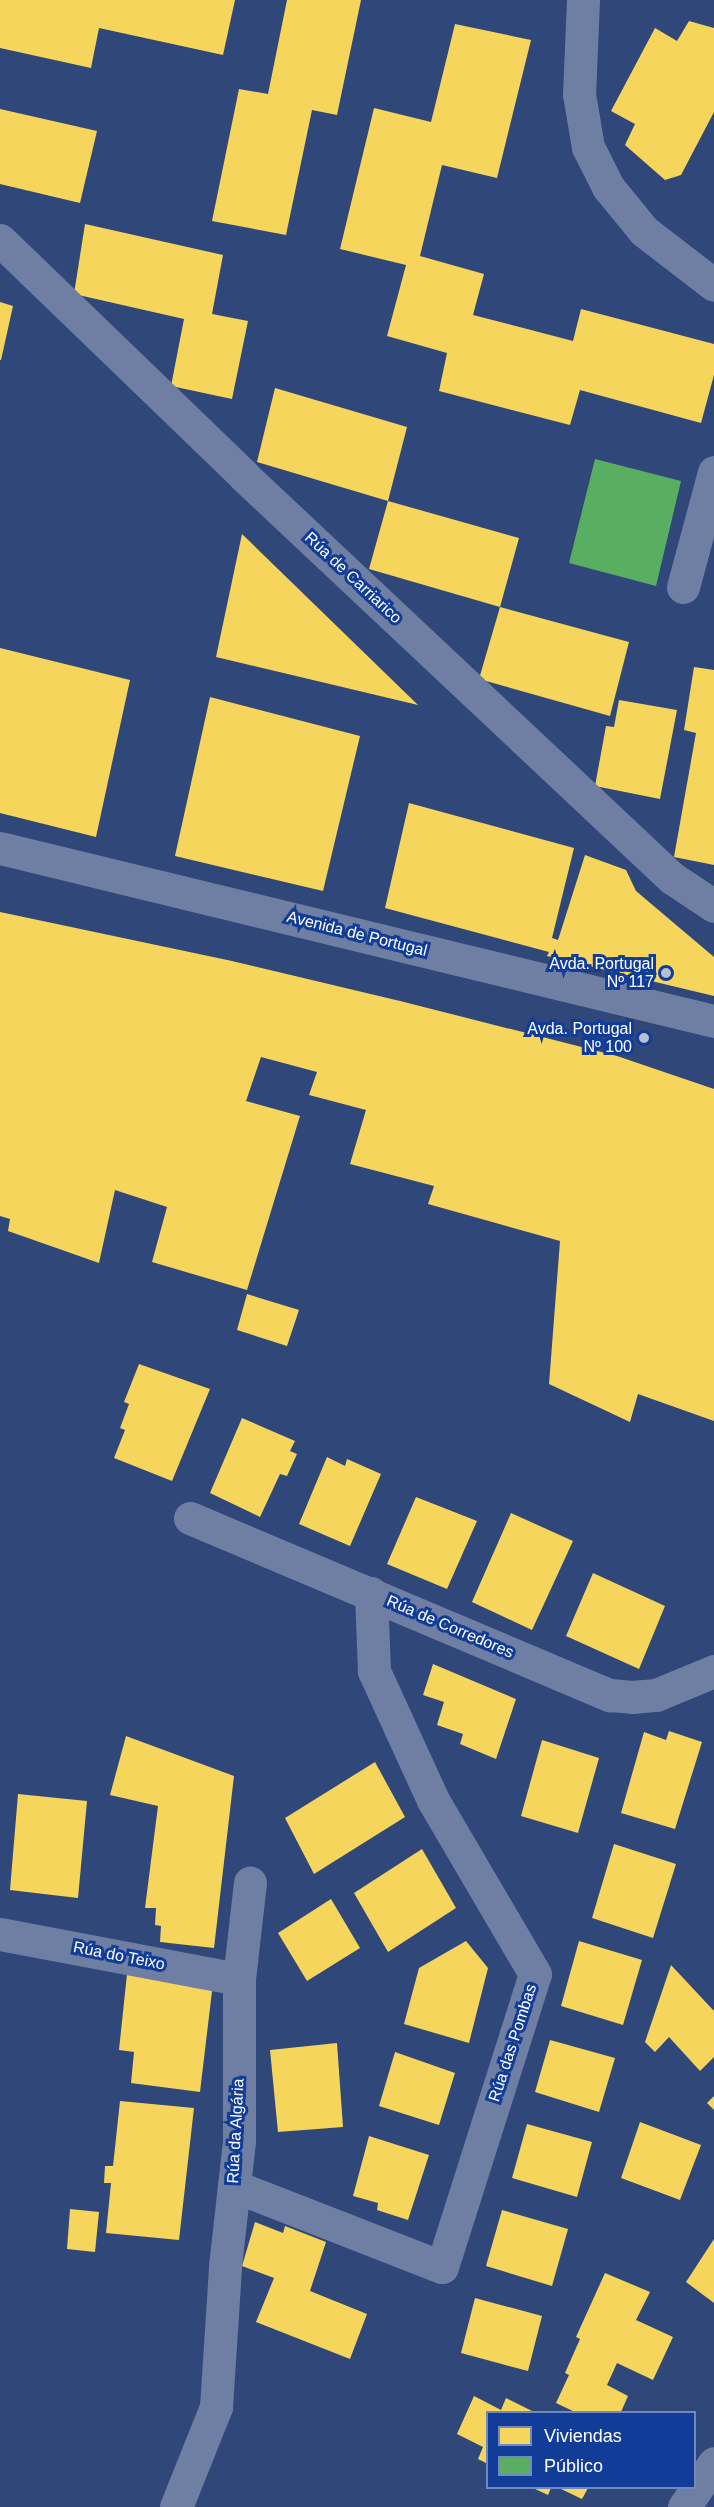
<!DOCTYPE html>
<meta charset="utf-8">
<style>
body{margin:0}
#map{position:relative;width:714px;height:2507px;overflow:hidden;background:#304779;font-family:Helvetica,sans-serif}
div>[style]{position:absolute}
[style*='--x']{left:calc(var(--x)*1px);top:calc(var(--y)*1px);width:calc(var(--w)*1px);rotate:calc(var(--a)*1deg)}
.homes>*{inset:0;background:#f6d55c}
.public>*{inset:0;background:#5aae61}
.minor>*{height:33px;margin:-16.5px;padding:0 16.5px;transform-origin:16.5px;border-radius:16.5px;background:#6f7fa4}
.tertiary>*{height:33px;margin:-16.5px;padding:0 16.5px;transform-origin:16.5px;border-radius:16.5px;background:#6f7fa4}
.dots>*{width:16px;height:16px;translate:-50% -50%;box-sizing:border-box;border:3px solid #113c98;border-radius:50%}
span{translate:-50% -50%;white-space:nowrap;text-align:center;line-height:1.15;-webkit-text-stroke:6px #113c98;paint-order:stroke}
.street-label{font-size:16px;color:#fff}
.poi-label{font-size:16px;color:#fff}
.right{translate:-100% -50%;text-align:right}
.legend{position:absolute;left:486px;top:2411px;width:210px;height:78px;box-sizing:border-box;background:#113c98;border:2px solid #708ac1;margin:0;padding:8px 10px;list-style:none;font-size:18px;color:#fff}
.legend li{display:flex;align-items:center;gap:12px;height:30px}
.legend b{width:30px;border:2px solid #708ac1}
</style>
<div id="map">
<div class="homes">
<div style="clip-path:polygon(0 0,235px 0,223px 55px,99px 28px,91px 68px,0 48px)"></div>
<div style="clip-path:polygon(287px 0,361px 0,337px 115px,312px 110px,286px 235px,212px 221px,239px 89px,268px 94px)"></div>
<div style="clip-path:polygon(689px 21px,714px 28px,714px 112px,681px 175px,665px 180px,625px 145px,635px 124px,611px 111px,655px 28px,677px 41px)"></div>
<div style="clip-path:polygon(455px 24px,531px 40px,497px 178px,442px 165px,420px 256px,484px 274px,473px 315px,573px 341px,581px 309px,714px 344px,714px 375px,701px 423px,580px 390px,570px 425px,439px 391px,447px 353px,387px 336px,406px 265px,340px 249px,374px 108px,431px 122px)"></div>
<div style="clip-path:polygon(0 109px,97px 131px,80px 203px,0 184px)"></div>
<div style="clip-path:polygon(85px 224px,223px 255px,212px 314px,248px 321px,232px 399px,171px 386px,184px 319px,74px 294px)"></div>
<div style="clip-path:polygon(0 302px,13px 306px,1px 360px,0 360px)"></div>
<div style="clip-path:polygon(275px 388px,407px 427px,388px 501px,519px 538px,500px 607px,369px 569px,388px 501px,257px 462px)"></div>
<div style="clip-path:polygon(242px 534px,418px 705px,216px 657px)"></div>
<div style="clip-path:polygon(500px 607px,629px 642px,610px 716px,479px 679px)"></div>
<div style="clip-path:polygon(0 648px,130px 680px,96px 837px,0 813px)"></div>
<div style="clip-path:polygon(694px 667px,714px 670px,714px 865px,674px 857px,696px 733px,684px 730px)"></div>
<div style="clip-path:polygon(210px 697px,360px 736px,323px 891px,175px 856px)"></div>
<div style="clip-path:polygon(619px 700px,677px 710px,660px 799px,595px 786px,606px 726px,614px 727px)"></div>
<div style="clip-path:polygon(409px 803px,574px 848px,552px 938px,558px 940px,585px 855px,626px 870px,636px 891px,714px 957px,714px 996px,547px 956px,549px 952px,385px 908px)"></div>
<div style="clip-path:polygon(0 912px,232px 961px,400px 1001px,617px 1056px,714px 1089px,714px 1421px,638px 1394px,630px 1422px,549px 1384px,560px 1241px,428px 1204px,434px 1186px,350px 1164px,366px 1110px,309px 1095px,317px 1072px,261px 1057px,246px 1101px,300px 1116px,247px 1290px,152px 1262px,167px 1207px,115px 1190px,99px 1263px,8px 1231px,10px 1219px,0 1216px)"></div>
<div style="clip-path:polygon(247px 1294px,299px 1310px,287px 1346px,237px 1330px)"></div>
<div style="clip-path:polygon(139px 1364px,210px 1389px,172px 1481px,114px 1458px,125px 1430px,120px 1428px,129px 1404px,124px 1402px)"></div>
<div style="clip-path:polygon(242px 1418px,295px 1441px,290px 1451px,297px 1454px,287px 1476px,280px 1474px,260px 1517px,210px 1493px)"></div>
<div style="clip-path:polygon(327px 1457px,345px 1466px,347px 1459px,381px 1474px,350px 1546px,299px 1524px)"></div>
<div style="clip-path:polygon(416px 1497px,477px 1521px,447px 1589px,387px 1564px)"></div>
<div style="clip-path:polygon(511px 1513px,573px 1541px,532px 1630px,472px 1602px)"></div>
<div style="clip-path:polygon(593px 1573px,665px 1606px,639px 1669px,566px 1636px)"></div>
<div style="clip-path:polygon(433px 1664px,516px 1699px,496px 1759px,460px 1744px,463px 1734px,437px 1725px,444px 1702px,423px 1695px)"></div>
<div style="clip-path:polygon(669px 1731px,702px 1742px,675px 1829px,621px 1813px,644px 1732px,666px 1740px)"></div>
<div style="clip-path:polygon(126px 1736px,234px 1776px,214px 1948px,160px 1942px,161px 1926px,155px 1925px,156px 1908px,145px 1908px,158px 1806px,110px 1795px)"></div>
<div style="clip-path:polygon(542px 1740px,599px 1758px,578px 1833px,521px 1816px)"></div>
<div style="clip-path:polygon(375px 1762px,405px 1817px,314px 1874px,285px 1818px)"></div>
<div style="clip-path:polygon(18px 1794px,87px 1801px,78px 1898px,10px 1890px)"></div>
<div style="clip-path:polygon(614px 1844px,676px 1864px,653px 1938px,592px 1918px)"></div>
<div style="clip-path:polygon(422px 1849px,456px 1908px,388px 1952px,354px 1893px)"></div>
<div style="clip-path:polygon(331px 1899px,360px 1948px,307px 1981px,278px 1933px)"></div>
<div style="clip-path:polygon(466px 1941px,488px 1968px,469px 2043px,404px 2024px,419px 1968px)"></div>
<div style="clip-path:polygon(579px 1941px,642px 1960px,623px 2025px,561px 2006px)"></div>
<div style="clip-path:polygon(671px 1965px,714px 2011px,714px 2057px,700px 2071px,669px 2037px,655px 2052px,645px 2042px)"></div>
<div style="clip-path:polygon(127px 1974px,213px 1983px,200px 2092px,131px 2083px,134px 2052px,119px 2050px)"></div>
<div style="clip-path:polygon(550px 2040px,615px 2058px,599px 2112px,535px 2092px)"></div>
<div style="clip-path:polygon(337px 2043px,343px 2127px,278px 2132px,270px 2050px)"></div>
<div style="clip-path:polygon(395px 2052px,455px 2073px,439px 2125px,379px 2106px)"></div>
<div style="clip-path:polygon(714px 2096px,714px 2110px,707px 2103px)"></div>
<div style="clip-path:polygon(120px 2101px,194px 2108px,179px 2240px,106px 2233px,111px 2183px,104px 2183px,105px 2166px,113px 2166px)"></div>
<div style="clip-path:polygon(640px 2122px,701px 2145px,680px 2200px,621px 2178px)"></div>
<div style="clip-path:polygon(527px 2124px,592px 2142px,577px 2197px,512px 2178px)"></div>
<div style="clip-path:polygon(369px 2136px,429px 2155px,408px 2220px,377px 2210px,378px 2203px,353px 2196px)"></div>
<div style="clip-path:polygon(70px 2209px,99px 2212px,95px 2252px,67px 2249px)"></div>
<div style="clip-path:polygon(502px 2210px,568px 2229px,552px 2286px,486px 2266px)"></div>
<div style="clip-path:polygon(255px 2222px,283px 2233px,285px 2226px,326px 2242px,310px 2291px,367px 2314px,350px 2359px,256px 2322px,274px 2278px,242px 2266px)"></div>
<div style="clip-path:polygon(714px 2239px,714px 2303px,686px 2282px)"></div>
<div style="clip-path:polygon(605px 2273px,650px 2292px,636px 2320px,673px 2337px,653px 2380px,617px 2363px,607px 2385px,628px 2396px,621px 2412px,575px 2412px,556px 2403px,569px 2375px,565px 2373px,580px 2339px,576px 2337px)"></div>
<div style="clip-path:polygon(475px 2298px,542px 2316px,528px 2371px,461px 2353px)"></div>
<div style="clip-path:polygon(474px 2396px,501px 2410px,506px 2398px,534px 2412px,488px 2412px,488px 2464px,478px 2459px,483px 2447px,457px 2434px)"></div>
<div style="clip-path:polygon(533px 2488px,551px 2488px,548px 2495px)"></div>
<div style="clip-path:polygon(559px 2488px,588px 2488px,582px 2499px)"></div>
</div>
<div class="public">
<div style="clip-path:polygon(595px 459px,681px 481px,656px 586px,569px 563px)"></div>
</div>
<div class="minor">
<div style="--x:583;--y:0;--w:94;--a:92.4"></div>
<div style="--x:579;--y:94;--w:54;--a:80.4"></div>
<div style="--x:588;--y:147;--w:45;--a:63.4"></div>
<div style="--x:608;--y:187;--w:57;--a:50.7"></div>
<div style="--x:644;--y:231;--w:88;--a:37.6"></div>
<div style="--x:0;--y:240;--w:339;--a:44"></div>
<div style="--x:244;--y:476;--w:587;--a:43.21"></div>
<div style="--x:672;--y:878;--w:50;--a:33.7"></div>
<div style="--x:683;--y:587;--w:119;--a:-74.9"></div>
<div style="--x:190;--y:1518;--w:456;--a:22.9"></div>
<div style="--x:610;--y:1695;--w:22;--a:5"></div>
<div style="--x:632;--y:1697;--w:24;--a:-5"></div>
<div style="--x:656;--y:1695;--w:63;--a:-22.5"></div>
<div style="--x:0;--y:1934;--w:243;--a:10.7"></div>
<div style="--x:234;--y:2186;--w:223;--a:21.3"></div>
<div style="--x:442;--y:2267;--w:307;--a:-72.4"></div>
<div style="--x:535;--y:1974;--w:202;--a:-120.4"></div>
<div style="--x:433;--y:1800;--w:142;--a:-114.6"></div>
<div style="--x:374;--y:1671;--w:78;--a:-92.2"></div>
<div style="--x:176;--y:2507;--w:108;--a:-68.2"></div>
<div style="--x:216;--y:2407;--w:141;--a:-86.3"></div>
<div style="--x:225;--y:2266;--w:126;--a:-83.6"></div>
<div style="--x:239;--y:2141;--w:162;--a:-90"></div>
<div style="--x:239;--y:1979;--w:97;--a:-83.5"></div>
<div style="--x:684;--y:2507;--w:53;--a:-55.7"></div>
</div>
<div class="tertiary">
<div style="--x:0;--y:848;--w:735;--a:13.62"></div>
</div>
<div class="dots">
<div style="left:666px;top:973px;background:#b7bfd0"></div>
<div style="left:644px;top:1038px;background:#b7bfd0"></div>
</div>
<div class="street-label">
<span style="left:353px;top:578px;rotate:43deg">Rúa de Carriarico</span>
<span style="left:357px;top:934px;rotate:14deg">Avenida de Portugal</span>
<span style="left:450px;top:1627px;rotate:23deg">Rúa de Corredores</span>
<span style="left:119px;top:1956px;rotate:11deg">Rúa do Teixo</span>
<span style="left:513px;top:2043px;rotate:-72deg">Rúa das Pombas</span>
<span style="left:236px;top:2131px;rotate:-87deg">Rúa da Algária</span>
</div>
<div class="poi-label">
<span class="right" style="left:654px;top:973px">Avda. Portugal<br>Nº 117</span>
<span class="right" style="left:632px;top:1038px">Avda. Portugal<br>Nº 100</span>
</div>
<ul class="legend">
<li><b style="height:16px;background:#f6d55c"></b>Viviendas</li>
<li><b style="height:16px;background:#5aae61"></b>Público</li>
</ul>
</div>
